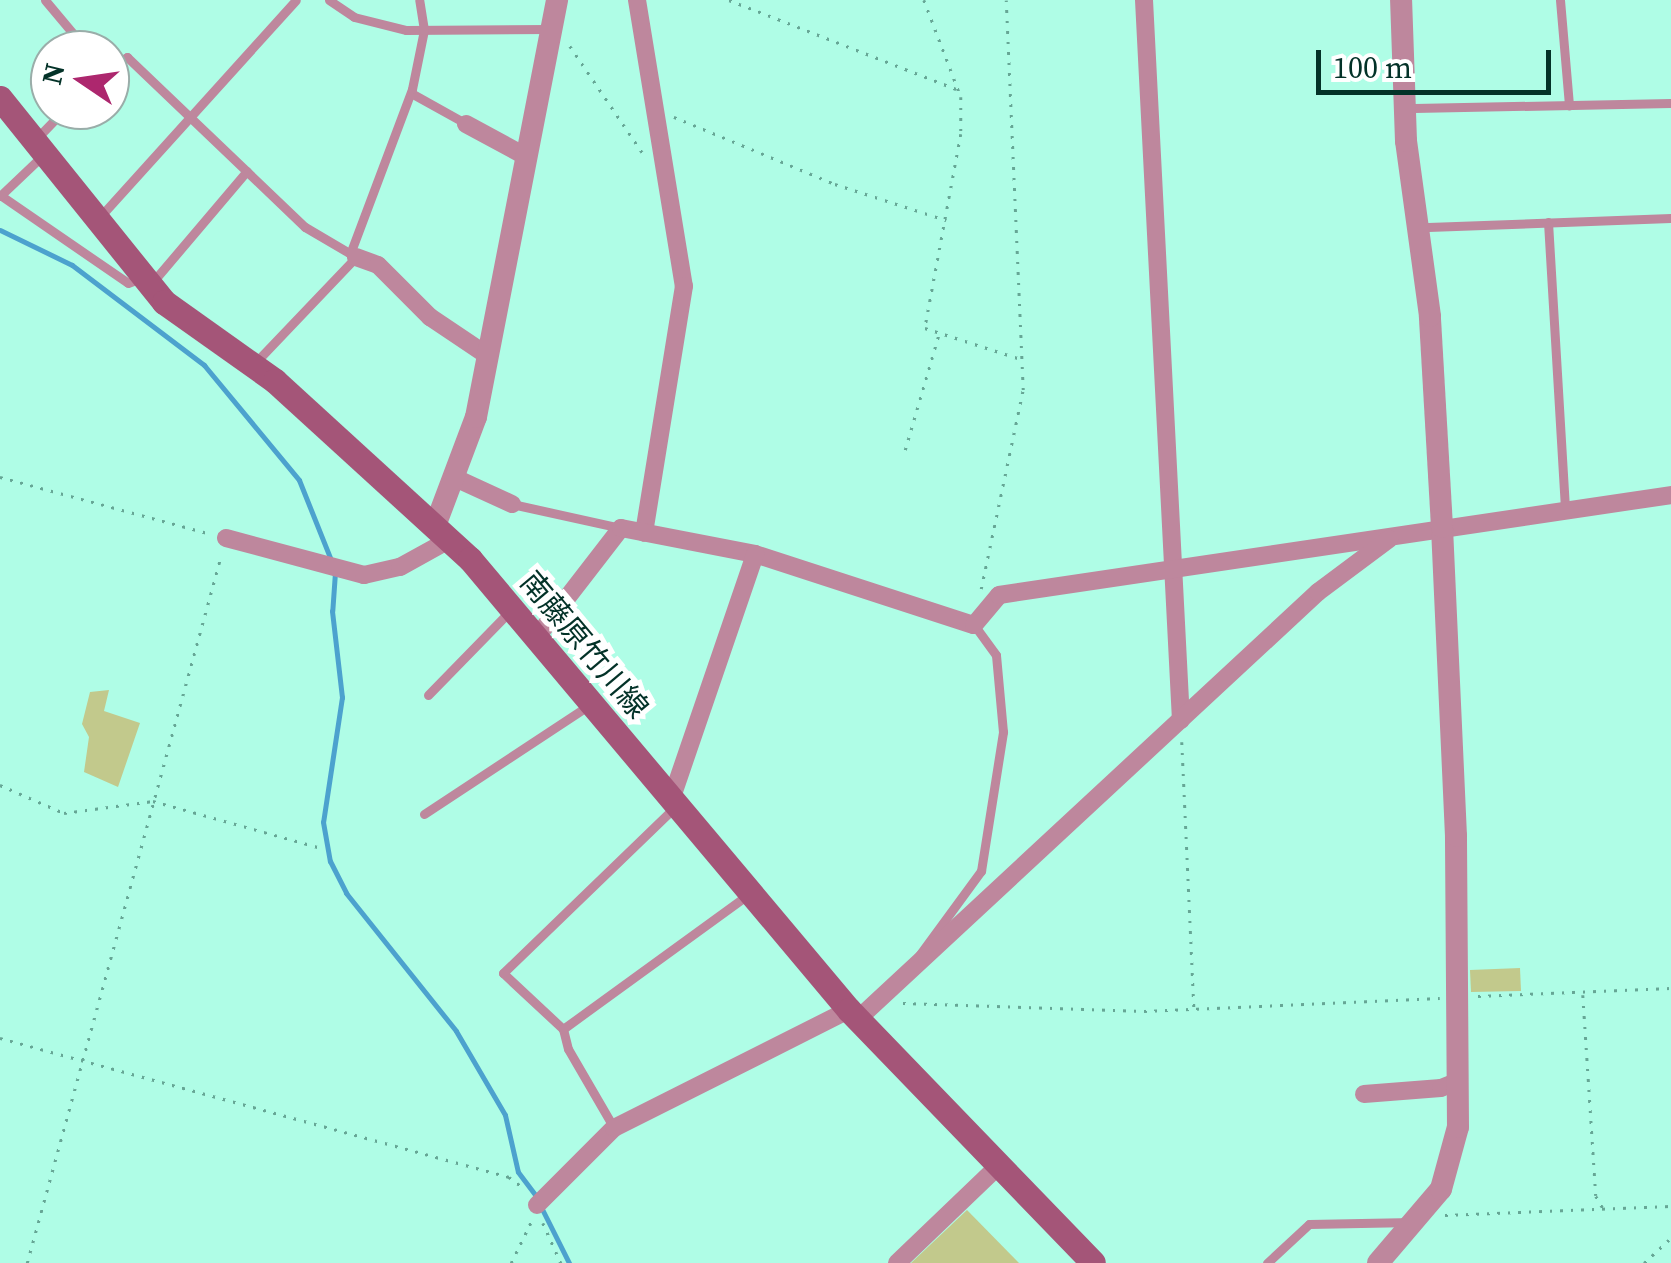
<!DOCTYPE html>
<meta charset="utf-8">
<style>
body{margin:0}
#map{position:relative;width:1671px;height:1263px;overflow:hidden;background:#affde6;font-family:"Source Serif 4","Noto Sans JP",serif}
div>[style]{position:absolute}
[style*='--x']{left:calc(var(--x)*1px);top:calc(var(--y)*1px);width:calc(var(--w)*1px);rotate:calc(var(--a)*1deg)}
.green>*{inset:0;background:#c2c98c}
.stream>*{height:5px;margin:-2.5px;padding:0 2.5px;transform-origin:2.5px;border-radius:2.5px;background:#4ca2ce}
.path>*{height:2.5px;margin-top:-1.25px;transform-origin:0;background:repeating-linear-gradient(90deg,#66a695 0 2.5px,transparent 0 10.5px)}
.service>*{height:9px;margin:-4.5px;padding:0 4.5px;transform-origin:4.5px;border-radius:4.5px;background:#be879d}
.minor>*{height:18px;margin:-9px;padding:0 9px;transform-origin:9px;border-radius:9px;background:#be879d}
.tertiary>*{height:22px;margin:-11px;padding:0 11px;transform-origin:11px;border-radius:11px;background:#be879d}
.secondary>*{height:25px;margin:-12.5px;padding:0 12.5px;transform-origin:12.5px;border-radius:12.5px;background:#a45578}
span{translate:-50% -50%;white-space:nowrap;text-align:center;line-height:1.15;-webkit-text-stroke:10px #fff;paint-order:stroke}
.street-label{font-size:30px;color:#033228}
.north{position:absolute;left:30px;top:30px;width:100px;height:100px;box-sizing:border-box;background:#fff;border:2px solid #9aada9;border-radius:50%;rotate:283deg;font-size:28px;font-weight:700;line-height:40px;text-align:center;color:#033228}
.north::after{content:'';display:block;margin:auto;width:35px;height:45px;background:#ad276e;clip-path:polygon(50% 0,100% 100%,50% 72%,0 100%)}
.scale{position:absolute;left:1316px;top:50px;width:235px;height:45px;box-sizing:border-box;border:5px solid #033228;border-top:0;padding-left:12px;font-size:30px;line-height:35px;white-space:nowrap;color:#033228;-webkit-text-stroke:8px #fff;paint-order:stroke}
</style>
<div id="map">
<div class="green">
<div style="clip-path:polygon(109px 690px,104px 711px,140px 723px,118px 787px,84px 772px,89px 737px,82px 724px,90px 692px)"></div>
<div style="clip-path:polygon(1520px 968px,1521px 991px,1471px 992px,1470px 970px)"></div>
<div style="clip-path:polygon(967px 1210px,1019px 1263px,911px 1263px)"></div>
</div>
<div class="stream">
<div style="--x:0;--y:230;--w:80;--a:25.9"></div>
<div style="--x:72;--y:265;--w:166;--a:37.1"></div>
<div style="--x:204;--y:365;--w:149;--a:50.4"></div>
<div style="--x:299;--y:480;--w:86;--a:68.2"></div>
<div style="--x:335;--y:572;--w:39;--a:94"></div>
<div style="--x:332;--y:611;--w:87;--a:83.4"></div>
<div style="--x:342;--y:697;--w:126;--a:98.6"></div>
<div style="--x:323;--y:822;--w:40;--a:80"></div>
<div style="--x:330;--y:861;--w:36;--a:63"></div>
<div style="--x:346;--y:893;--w:176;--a:51.4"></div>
<div style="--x:456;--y:1031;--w:97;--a:59.7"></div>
<div style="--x:505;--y:1115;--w:58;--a:77.2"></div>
<div style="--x:518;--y:1172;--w:31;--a:53"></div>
<div style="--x:541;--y:1207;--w:63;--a:63.4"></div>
</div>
<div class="path">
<div style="--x:729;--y:0;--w:244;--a:21.4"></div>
<div style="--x:924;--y:0;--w:104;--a:69.1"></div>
<div style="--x:961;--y:97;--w:37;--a:90"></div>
<div style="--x:961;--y:134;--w:197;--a:100.5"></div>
<div style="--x:925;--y:328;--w:101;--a:17.9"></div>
<div style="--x:570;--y:46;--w:132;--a:55.8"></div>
<div style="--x:674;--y:117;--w:174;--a:22.6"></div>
<div style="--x:835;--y:184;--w:117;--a:18"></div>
<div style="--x:905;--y:450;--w:121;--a:-73.7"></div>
<div style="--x:0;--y:477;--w:215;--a:15.1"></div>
<div style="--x:981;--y:589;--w:203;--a:-78.1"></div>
<div style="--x:1023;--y:390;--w:390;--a:-92.5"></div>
<div style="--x:1182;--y:742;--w:267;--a:87.4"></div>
<div style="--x:0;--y:785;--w:70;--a:23.6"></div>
<div style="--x:64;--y:813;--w:90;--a:-7.7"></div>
<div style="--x:153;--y:801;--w:171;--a:15.6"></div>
<div style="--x:1583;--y:995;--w:201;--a:86.3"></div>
<div style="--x:1596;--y:1196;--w:14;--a:60"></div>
<div style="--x:1478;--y:996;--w:193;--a:-2.4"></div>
<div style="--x:903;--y:1003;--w:241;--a:1.9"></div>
<div style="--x:1144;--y:1011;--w:296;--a:-2.5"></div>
<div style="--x:0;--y:1038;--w:528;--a:15.27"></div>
<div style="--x:509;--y:1177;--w:20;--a:37"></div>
<div style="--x:1445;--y:1215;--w:226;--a:-2.3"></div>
<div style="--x:543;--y:1223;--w:44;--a:65.8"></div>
<div style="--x:27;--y:1263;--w:733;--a:-74.66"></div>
<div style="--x:511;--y:1263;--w:46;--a:-64"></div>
<div style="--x:1644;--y:1263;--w:37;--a:-43"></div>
</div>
<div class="service">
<div style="--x:45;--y:0;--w:65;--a:50"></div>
<div style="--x:329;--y:0;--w:30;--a:34"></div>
<div style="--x:354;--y:17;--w:54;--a:14"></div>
<div style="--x:406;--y:30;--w:143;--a:-0.4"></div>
<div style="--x:1560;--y:0;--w:106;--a:85.1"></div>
<div style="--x:110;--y:67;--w:20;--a:-30"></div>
<div style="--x:127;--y:57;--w:246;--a:43.7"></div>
<div style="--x:305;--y:227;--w:59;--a:30.5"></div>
<div style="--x:356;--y:257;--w:146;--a:133.6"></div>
<div style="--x:411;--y:93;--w:62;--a:29.1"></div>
<div style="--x:1414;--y:108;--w:257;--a:-1.1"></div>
<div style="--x:38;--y:137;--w:37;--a:-46"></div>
<div style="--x:0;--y:195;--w:155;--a:34.5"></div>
<div style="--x:128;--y:283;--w:12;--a:-20"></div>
<div style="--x:0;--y:196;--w:57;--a:-43.6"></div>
<div style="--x:98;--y:219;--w:295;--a:-47.9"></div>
<div style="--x:1548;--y:222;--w:288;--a:86.6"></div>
<div style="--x:1428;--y:227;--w:243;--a:-2.1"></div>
<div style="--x:350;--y:254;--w:176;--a:-69.4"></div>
<div style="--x:412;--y:89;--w:60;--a:-78.5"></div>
<div style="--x:424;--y:30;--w:30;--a:-99"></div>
<div style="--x:151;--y:284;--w:148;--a:-49.7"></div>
<div style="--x:512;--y:504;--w:112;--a:12.4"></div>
<div style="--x:428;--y:695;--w:117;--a:-45.7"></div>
<div style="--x:424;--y:814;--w:198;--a:-33.4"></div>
<div style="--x:918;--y:957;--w:107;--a:-53.8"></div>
<div style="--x:981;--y:871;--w:141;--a:-81"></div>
<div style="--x:1003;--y:732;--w:77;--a:-95.2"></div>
<div style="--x:996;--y:655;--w:37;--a:-126"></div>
<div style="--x:563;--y:1029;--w:82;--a:-137"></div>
<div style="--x:503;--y:973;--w:239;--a:-44"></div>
<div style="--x:614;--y:1128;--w:91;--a:-120.2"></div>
<div style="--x:568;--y:1049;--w:21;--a:-104"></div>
<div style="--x:563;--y:1029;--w:230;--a:-36"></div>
<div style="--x:1267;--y:1263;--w:57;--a:-42.9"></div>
<div style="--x:1309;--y:1224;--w:104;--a:-1.1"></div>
</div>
<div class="minor">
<div style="--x:637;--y:0;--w:290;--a:80.7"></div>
<div style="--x:684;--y:286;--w:250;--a:99.2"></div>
<div style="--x:1144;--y:0;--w:721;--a:87.06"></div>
<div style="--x:466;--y:124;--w:69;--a:28.4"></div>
<div style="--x:356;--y:257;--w:23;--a:20"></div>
<div style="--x:378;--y:265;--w:74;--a:45"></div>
<div style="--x:430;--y:317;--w:70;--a:33.9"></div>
<div style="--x:453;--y:477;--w:65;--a:24.6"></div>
<div style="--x:226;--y:538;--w:143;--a:15"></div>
<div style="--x:364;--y:575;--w:37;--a:-13"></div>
<div style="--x:400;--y:567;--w:56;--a:-28.9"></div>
<div style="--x:536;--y:638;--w:139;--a:-52.3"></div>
<div style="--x:621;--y:528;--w:136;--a:11"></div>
<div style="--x:755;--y:554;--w:230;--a:18"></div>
<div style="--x:974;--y:625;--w:39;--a:-50"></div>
<div style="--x:999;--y:595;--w:679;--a:-8.46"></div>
<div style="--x:671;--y:800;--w:260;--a:-71.1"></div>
<div style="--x:859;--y:1018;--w:626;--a:-42.86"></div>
<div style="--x:1318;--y:592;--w:89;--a:-36.7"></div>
<div style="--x:1364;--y:1094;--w:77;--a:-4.5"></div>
<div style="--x:1441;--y:1088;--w:18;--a:-22"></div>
<div style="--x:537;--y:1205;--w:109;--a:-45"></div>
<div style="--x:614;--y:1128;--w:263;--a:-26.7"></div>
<div style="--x:897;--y:1263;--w:137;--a:-43.8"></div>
</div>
<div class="tertiary">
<div style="--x:435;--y:526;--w:116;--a:-69.4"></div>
<div style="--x:476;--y:417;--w:425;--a:-79"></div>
<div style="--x:1378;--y:1263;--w:97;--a:-49.6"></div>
<div style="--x:1441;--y:1189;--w:64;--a:-74.7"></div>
<div style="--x:1458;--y:1127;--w:291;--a:-90.4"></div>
<div style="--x:1456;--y:836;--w:309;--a:-92.6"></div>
<div style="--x:1442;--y:527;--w:211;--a:-93.3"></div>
<div style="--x:1430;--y:316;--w:177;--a:-97.8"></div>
<div style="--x:1406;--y:141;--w:141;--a:-92"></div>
</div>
<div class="secondary">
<div style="--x:0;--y:98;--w:262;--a:51.2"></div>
<div style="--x:164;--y:302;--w:136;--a:35.4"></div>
<div style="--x:275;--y:381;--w:264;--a:42.4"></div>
<div style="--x:470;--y:559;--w:589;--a:49.96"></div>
<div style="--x:849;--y:1010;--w:351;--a:46"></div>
</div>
<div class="street-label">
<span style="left:584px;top:645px;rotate:50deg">南藤原竹川線</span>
</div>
<div class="north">N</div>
<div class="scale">100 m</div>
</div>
